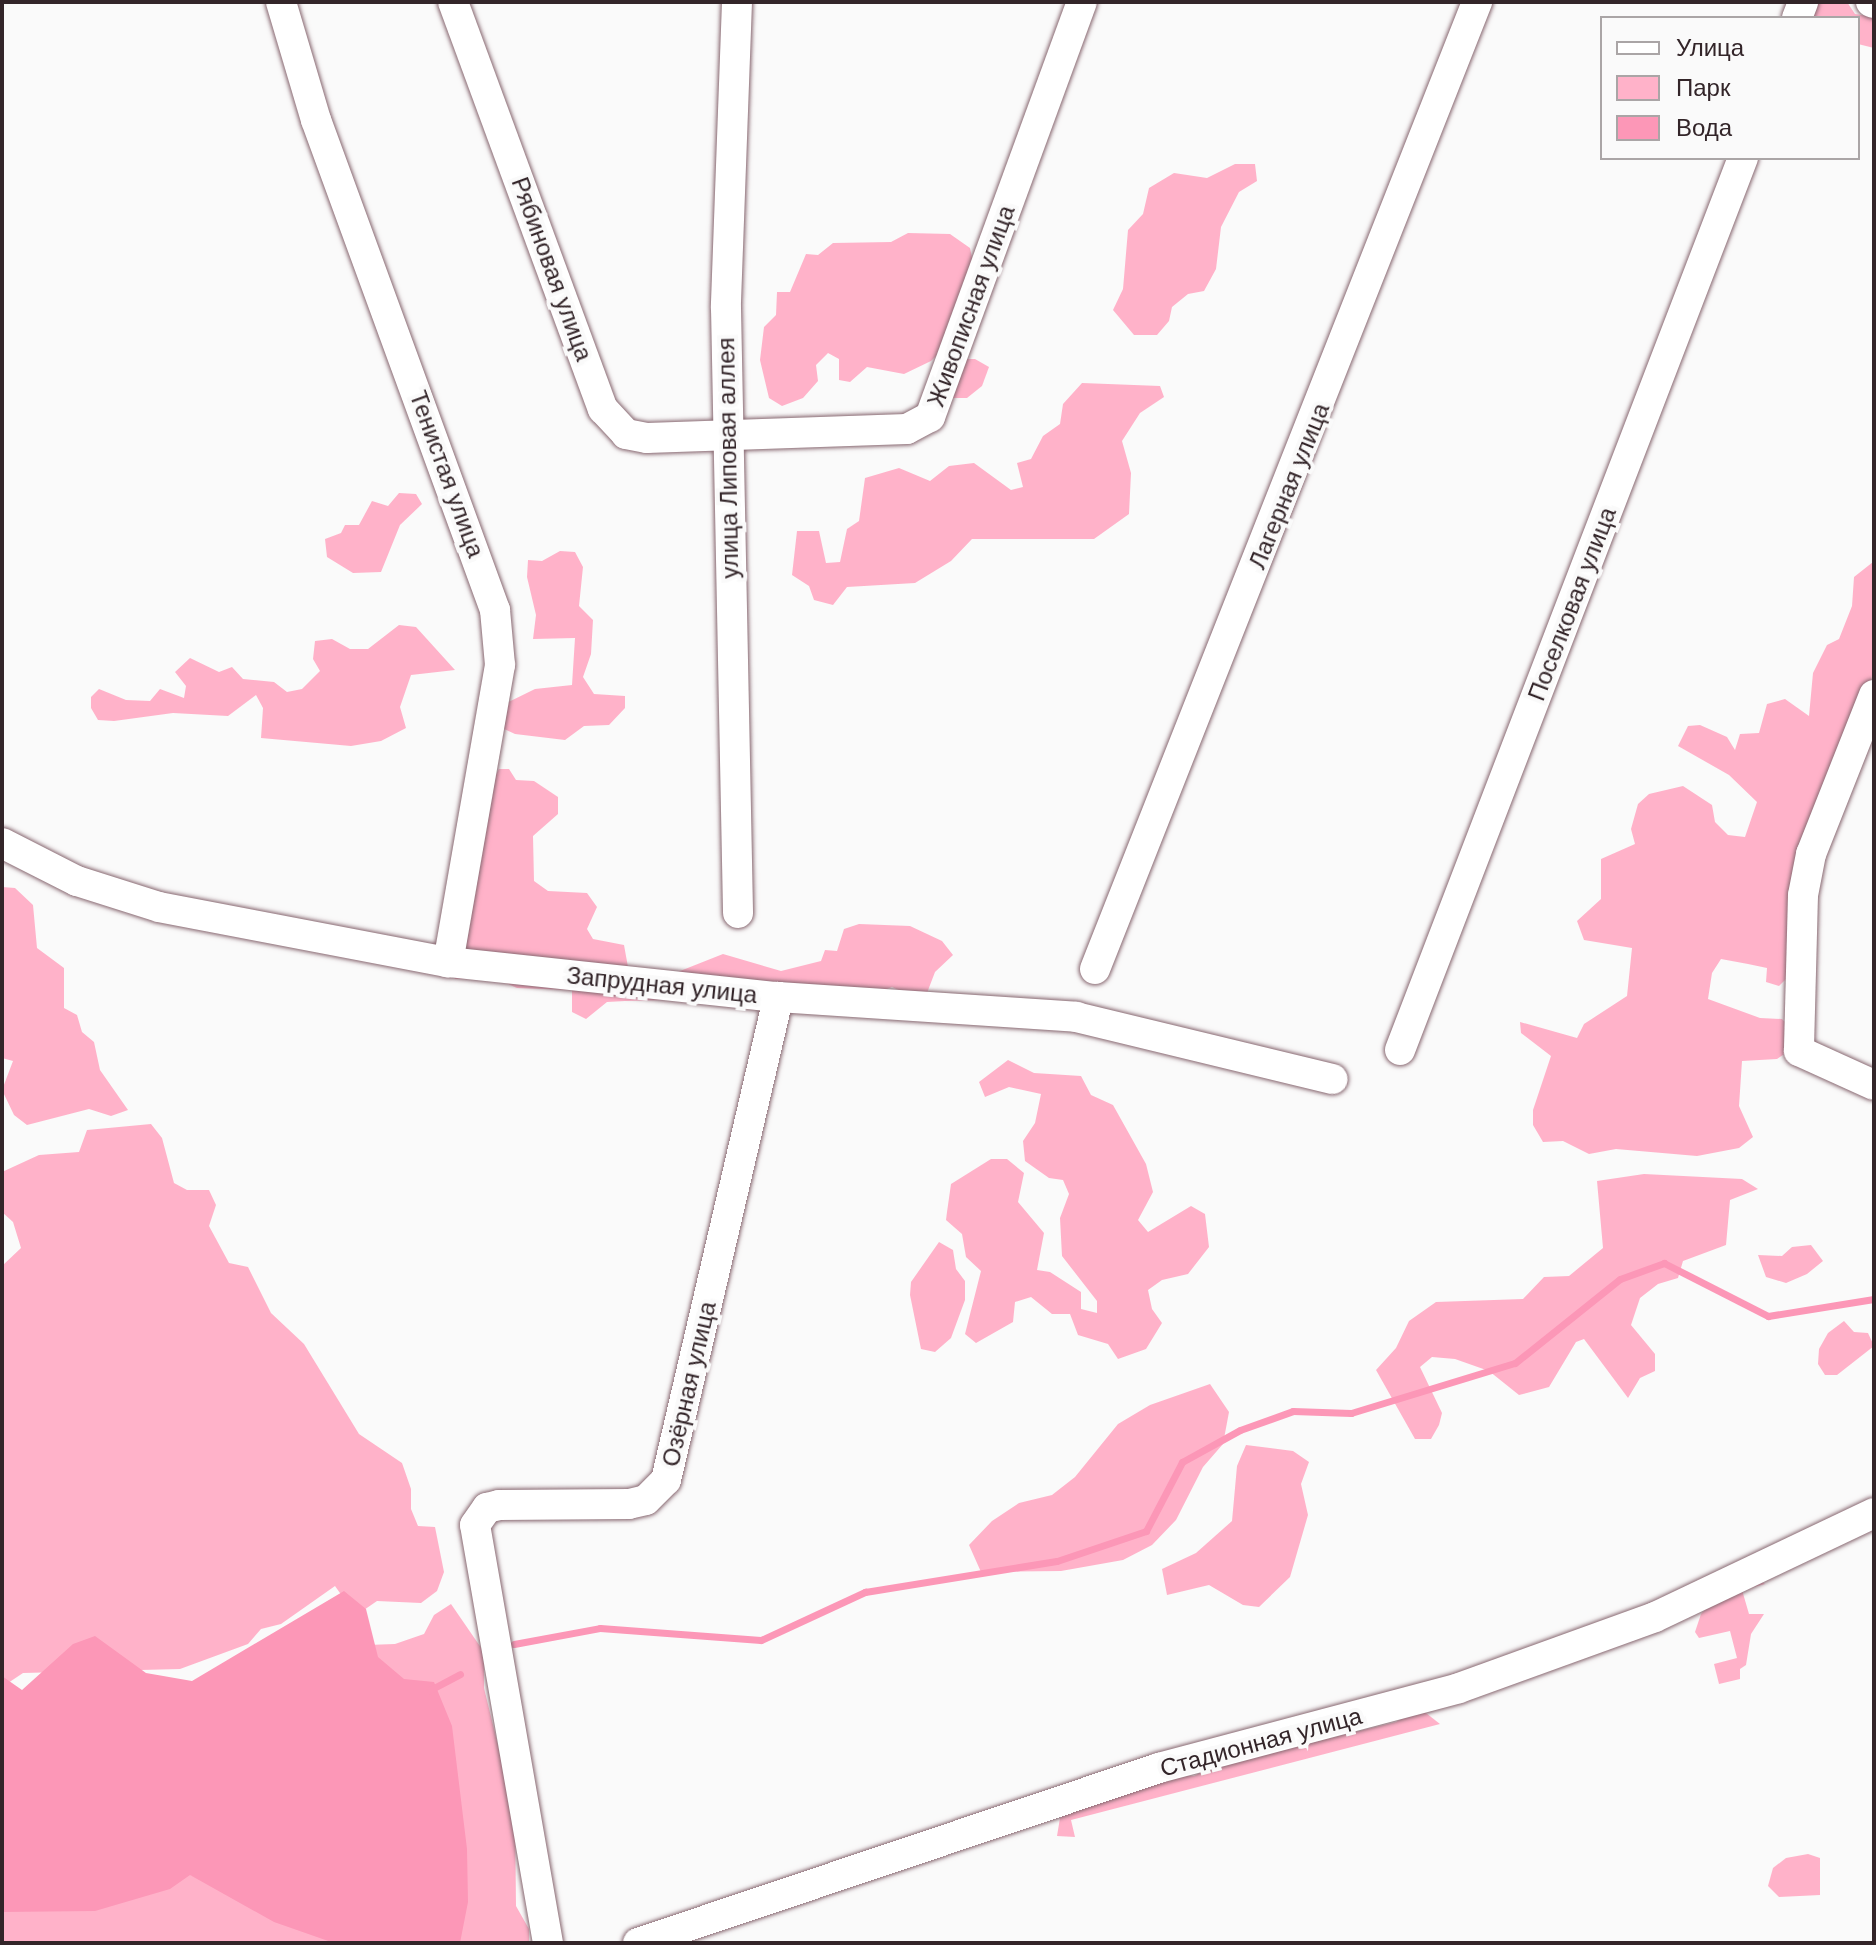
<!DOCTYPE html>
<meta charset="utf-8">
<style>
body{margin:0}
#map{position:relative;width:1876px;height:1945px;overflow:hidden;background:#fafafa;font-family:Helvetica,sans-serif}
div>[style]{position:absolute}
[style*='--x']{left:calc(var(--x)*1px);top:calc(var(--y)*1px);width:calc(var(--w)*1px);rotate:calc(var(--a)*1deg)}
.green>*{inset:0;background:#ffb2c9}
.water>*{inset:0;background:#fc97b7}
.stream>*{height:7px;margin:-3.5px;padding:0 3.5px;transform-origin:3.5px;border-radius:3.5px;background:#fc97b7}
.roads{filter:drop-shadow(0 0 2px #886871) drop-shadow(0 0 2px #886871)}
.minor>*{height:30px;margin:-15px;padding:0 15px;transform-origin:15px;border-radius:15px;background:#fff}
span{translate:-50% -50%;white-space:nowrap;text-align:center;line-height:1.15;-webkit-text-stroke:8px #fafafa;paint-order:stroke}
.street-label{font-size:24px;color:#332529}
.frame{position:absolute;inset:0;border:4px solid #332529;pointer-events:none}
.legend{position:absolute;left:1600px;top:16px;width:260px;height:144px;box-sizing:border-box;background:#fafafa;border:2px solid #aaa5a6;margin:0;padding:10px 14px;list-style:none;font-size:24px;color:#332529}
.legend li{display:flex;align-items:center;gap:16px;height:40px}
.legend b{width:40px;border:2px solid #aaa5a6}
</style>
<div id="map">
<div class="green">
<div style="clip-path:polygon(1818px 2px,1847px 2px,1855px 14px,1874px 17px,1874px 48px,1858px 44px,1858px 18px,1812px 18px)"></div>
<div style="clip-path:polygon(1235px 164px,1255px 164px,1257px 181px,1239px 192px,1221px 227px,1216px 269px,1204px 291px,1188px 294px,1172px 307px,1169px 321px,1157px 335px,1134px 335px,1113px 310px,1123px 289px,1128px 230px,1143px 214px,1149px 188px,1174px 173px,1207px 178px)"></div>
<div style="clip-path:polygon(908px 233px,950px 234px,970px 248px,976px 276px,946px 346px,931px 361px,904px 374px,867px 367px,850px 382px,839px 380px,839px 359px,828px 353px,816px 365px,818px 381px,803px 398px,782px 406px,769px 398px,760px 360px,764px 327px,776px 315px,777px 292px,790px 292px,806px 254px,818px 255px,833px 243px,891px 242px)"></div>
<div style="clip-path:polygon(960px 359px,975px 359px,989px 367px,982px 386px,967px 398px,951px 398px)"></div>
<div style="clip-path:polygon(1082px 383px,1160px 386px,1164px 397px,1140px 413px,1122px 441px,1131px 473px,1129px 514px,1094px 539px,972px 539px,951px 561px,915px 583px,847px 587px,833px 605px,814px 600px,809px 586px,792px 575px,797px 531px,819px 531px,826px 563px,840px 562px,847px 529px,859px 521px,865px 478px,899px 468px,930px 481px,949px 466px,974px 463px,1011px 490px,1023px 487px,1017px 463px,1031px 459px,1043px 436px,1060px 424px,1063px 404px)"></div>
<div style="clip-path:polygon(399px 493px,416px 494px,422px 504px,400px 525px,381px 572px,353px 573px,327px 557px,325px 539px,341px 533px,345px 525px,359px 525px,372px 501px,388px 506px)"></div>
<div style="clip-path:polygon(1874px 535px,1874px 660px,1869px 698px,1845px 747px,1832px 759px,1795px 970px,1779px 986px,1766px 982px,1767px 968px,1748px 964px,1721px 959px,1712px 973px,1708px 999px,1760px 1018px,1782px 1019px,1791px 1029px,1792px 1049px,1777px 1059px,1742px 1061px,1739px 1106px,1753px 1137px,1739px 1148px,1697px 1156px,1616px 1149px,1589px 1154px,1563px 1141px,1543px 1142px,1533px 1125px,1533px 1110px,1551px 1056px,1521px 1033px,1520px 1022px,1577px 1038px,1584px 1024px,1627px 996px,1632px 948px,1584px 940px,1577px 921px,1601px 899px,1601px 859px,1635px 844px,1631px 829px,1638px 804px,1649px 794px,1683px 786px,1712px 805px,1715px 822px,1728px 835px,1745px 837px,1757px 802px,1729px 775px,1678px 746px,1688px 726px,1700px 725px,1727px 737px,1735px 750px,1740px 734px,1759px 733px,1767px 704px,1785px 699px,1809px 716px,1813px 673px,1827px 645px,1839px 639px,1852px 606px,1854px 577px,1873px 562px)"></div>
<div style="clip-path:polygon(560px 551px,575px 552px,583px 567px,579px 606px,593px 620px,591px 654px,583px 677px,594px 694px,625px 696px,625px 708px,609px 725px,584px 726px,565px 740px,515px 734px,498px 726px,498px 707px,535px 689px,572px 685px,575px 638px,533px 639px,536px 615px,527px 577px,528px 560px,542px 561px)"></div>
<div style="clip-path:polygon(399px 625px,416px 627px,455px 670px,411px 675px,400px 707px,406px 728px,381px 741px,351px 746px,261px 738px,263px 708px,256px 695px,228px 716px,173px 713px,114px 721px,98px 720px,91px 708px,91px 697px,99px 689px,126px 700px,150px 701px,160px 689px,184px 698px,186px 686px,175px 672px,190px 658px,219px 672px,232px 667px,243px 679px,274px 682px,287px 692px,302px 689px,320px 671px,313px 659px,315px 641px,332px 639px,350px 649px,368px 649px)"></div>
<div style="clip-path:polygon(499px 769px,509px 769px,516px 780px,534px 781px,558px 797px,558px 814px,533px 836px,534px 881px,548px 891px,587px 893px,597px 907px,587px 929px,593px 939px,624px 945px,628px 967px,675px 973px,723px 954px,781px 971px,821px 961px,825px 950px,837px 951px,844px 929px,859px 924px,910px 926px,942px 941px,953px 955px,935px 972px,927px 993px,913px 997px,892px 987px,871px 995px,625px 1001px,607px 1002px,586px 1019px,572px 1012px,572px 990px,517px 988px,495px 978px,455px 979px,448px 963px,491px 782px)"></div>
<div style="clip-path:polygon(2px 887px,15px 888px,33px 905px,37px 948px,64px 968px,64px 1008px,77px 1015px,82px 1032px,94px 1042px,100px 1070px,128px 1110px,111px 1116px,89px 1109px,27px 1125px,14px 1115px,2px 1090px,13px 1061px,2px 1058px)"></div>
<div style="clip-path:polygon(1008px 1060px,1034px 1073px,1081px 1076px,1091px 1095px,1113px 1105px,1146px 1164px,1153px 1192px,1138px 1220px,1148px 1232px,1191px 1206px,1205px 1214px,1209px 1247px,1188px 1274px,1162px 1280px,1148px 1290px,1152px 1309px,1162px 1323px,1146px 1349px,1118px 1359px,1108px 1344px,1078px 1335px,1070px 1314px,1052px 1314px,1031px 1297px,1015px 1302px,1013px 1322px,976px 1343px,965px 1334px,981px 1271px,966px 1257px,962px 1234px,946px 1220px,947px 1212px,951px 1184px,991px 1159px,1007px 1159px,1024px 1173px,1018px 1202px,1044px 1233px,1037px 1270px,1050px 1272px,1081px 1292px,1081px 1309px,1097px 1313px,1097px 1301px,1062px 1256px,1060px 1218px,1069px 1194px,1063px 1180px,1049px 1178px,1025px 1161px,1023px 1141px,1035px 1123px,1041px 1094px,1009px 1087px,985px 1097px,979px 1082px)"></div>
<div style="clip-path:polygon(151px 1124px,162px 1138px,174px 1183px,187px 1190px,209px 1190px,216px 1205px,209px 1226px,229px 1263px,248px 1267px,271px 1313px,304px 1344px,359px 1434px,402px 1463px,411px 1489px,411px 1509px,418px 1526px,435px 1527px,444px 1572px,437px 1591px,421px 1603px,377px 1601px,361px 1612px,352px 1610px,335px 1586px,281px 1624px,261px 1629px,248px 1644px,180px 1669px,23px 1673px,2px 1687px,2px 1266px,21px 1248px,13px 1222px,2px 1212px,2px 1172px,39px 1155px,79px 1152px,87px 1130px)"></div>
<div style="clip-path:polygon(1644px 1174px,1742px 1179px,1758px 1189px,1730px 1200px,1726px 1245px,1683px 1261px,1678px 1278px,1658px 1284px,1640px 1298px,1631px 1325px,1655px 1354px,1655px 1371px,1640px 1378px,1628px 1398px,1584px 1339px,1576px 1342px,1549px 1387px,1519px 1395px,1489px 1371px,1455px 1359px,1432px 1357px,1420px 1367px,1442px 1413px,1439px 1425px,1431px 1439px,1415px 1439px,1376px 1370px,1396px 1348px,1409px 1321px,1436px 1302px,1523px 1299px,1544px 1277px,1569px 1276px,1603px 1248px,1597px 1181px)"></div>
<div style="clip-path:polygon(939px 1242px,953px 1250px,956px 1269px,965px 1281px,965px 1300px,951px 1338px,935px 1352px,921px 1349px,910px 1295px,911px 1282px)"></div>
<div style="clip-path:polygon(1811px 1245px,1823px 1261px,1807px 1274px,1786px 1283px,1766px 1277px,1758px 1255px,1782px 1256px,1792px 1247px)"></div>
<div style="clip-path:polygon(1844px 1321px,1854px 1332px,1868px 1333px,1874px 1346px,1837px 1375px,1825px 1375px,1818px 1364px,1819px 1349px,1828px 1333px)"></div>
<div style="clip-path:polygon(1210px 1384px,1229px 1412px,1223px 1444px,1203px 1467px,1176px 1520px,1152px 1545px,1123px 1560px,1061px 1571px,981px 1572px,969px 1545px,992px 1521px,1019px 1503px,1052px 1495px,1075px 1477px,1118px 1424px,1150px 1405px)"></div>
<div style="clip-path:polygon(1246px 1445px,1293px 1451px,1309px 1462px,1301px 1484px,1308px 1515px,1290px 1577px,1259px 1607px,1243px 1605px,1209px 1585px,1167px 1595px,1162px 1569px,1196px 1553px,1232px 1521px,1237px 1466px)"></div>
<div style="clip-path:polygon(1759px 1580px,1765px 1584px,1742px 1590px,1749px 1614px,1764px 1614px,1751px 1634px,1746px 1665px,1740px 1669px,1740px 1679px,1719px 1684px,1714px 1664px,1737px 1658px,1730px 1631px,1699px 1638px,1695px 1632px,1701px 1614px,1713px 1601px)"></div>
<div style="clip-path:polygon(451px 1604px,484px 1652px,484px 1688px,515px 1815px,516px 1906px,529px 1929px,529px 1943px,446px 1943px,367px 1645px,395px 1644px,424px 1634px,434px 1615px)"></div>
<div style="clip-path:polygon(1412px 1712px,1426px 1713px,1440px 1724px,1071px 1820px,1075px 1837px,1057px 1836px,1060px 1818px,1073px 1808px,1175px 1775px,1194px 1776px,1211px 1767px,1396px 1722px)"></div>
<div style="clip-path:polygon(1808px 1854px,1820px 1858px,1820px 1895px,1779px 1897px,1768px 1886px,1773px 1868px,1786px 1858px)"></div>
<div style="clip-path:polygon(162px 1862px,341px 1943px,2px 1943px,2px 1902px)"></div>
</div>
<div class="water">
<div style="clip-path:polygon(344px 1591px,366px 1609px,378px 1657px,404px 1679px,434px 1682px,452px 1726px,467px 1849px,468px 1902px,460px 1943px,334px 1943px,274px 1922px,190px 1875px,170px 1889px,95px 1911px,2px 1912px,2px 1676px,22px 1690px,73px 1644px,95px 1636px,146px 1673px,192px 1681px)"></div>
</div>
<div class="stream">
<div style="--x:514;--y:1644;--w:87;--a:-10.5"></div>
<div style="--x:600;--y:1628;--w:161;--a:4.3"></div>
<div style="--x:761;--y:1640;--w:115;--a:-24.8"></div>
<div style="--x:865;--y:1592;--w:194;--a:-9.2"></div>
<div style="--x:1057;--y:1561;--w:94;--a:-18.6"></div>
<div style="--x:1146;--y:1531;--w:78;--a:-62.4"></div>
<div style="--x:1182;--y:1462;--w:66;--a:-28.9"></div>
<div style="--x:1240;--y:1430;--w:56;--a:-19.7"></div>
<div style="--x:1293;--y:1411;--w:58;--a:2"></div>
<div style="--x:1351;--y:1413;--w:171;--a:-17"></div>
<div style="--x:1515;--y:1363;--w:134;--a:-38.7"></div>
<div style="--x:1620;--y:1279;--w:47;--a:-20"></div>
<div style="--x:1664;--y:1263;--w:117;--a:27"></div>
<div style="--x:1768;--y:1316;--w:107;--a:-9.1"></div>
<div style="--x:430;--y:1690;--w:34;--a:-28"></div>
</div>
<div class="roads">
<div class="minor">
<div style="--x:281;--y:2;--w:123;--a:73.5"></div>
<div style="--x:316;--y:120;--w:522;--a:69.93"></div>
<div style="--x:495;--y:610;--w:55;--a:84.8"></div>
<div style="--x:500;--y:665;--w:302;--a:99.9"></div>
<div style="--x:453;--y:2;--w:434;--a:69.8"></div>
<div style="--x:603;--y:409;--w:34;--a:47"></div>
<div style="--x:626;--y:434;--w:21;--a:11"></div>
<div style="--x:647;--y:438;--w:260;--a:-2"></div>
<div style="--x:907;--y:429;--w:26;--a:-28"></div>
<div style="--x:930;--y:417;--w:442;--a:-69.9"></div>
<div style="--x:737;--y:2;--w:306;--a:92.1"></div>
<div style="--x:726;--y:308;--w:605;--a:88.86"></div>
<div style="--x:1871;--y:2;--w:3;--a:18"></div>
<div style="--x:1797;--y:18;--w:17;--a:-69"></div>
<div style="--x:1874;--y:695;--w:171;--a:111.6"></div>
<div style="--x:1811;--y:854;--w:42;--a:101"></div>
<div style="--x:1803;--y:895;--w:156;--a:91.5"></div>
<div style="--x:1799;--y:1051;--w:82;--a:24.4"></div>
<div style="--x:2;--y:843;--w:84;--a:26.9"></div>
<div style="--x:77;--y:881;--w:86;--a:17.6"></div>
<div style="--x:159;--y:907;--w:294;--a:10.8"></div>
<div style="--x:448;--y:962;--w:332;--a:6.1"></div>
<div style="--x:778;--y:997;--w:299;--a:3.8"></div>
<div style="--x:1076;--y:1017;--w:264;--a:13.6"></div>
<div style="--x:1095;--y:969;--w:1040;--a:-68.44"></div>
<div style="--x:1400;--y:1050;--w:956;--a:-68.97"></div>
<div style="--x:548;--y:1943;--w:424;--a:-99.9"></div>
<div style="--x:475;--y:1525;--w:21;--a:-55"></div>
<div style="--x:487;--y:1508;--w:12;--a:-14"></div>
<div style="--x:499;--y:1505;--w:130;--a:-0.4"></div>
<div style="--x:629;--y:1504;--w:17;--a:-13"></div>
<div style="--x:646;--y:1500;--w:28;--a:-45"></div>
<div style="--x:666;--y:1480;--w:496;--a:-76.9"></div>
<div style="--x:638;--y:1943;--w:550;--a:-18.57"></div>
<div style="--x:1159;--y:1768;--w:310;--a:-14.9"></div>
<div style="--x:1459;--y:1688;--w:208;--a:-19.9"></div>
<div style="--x:1655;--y:1617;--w:242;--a:-25.4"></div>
</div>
</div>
<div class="street-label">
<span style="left:552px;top:269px;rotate:70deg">Рябиновая улица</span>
<span style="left:971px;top:306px;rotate:-70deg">Живописная улица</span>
<span style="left:728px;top:458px;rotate:-91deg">улица Липовая аллея</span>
<span style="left:447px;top:474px;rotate:70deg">Тенистая улица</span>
<span style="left:1289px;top:486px;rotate:-68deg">Лагерная улица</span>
<span style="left:1572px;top:604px;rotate:-69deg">Поселковая улица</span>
<span style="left:662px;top:985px;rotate:6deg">Запрудная улица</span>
<span style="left:689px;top:1384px;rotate:-77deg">Озёрная улица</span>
<span style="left:1261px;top:1742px;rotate:-15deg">Стадионная улица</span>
</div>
<div class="frame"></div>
<ul class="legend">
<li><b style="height:10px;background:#fff"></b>Улица</li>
<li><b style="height:22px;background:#ffb2c9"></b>Парк</li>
<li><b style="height:22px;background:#fc97b7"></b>Вода</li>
</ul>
</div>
